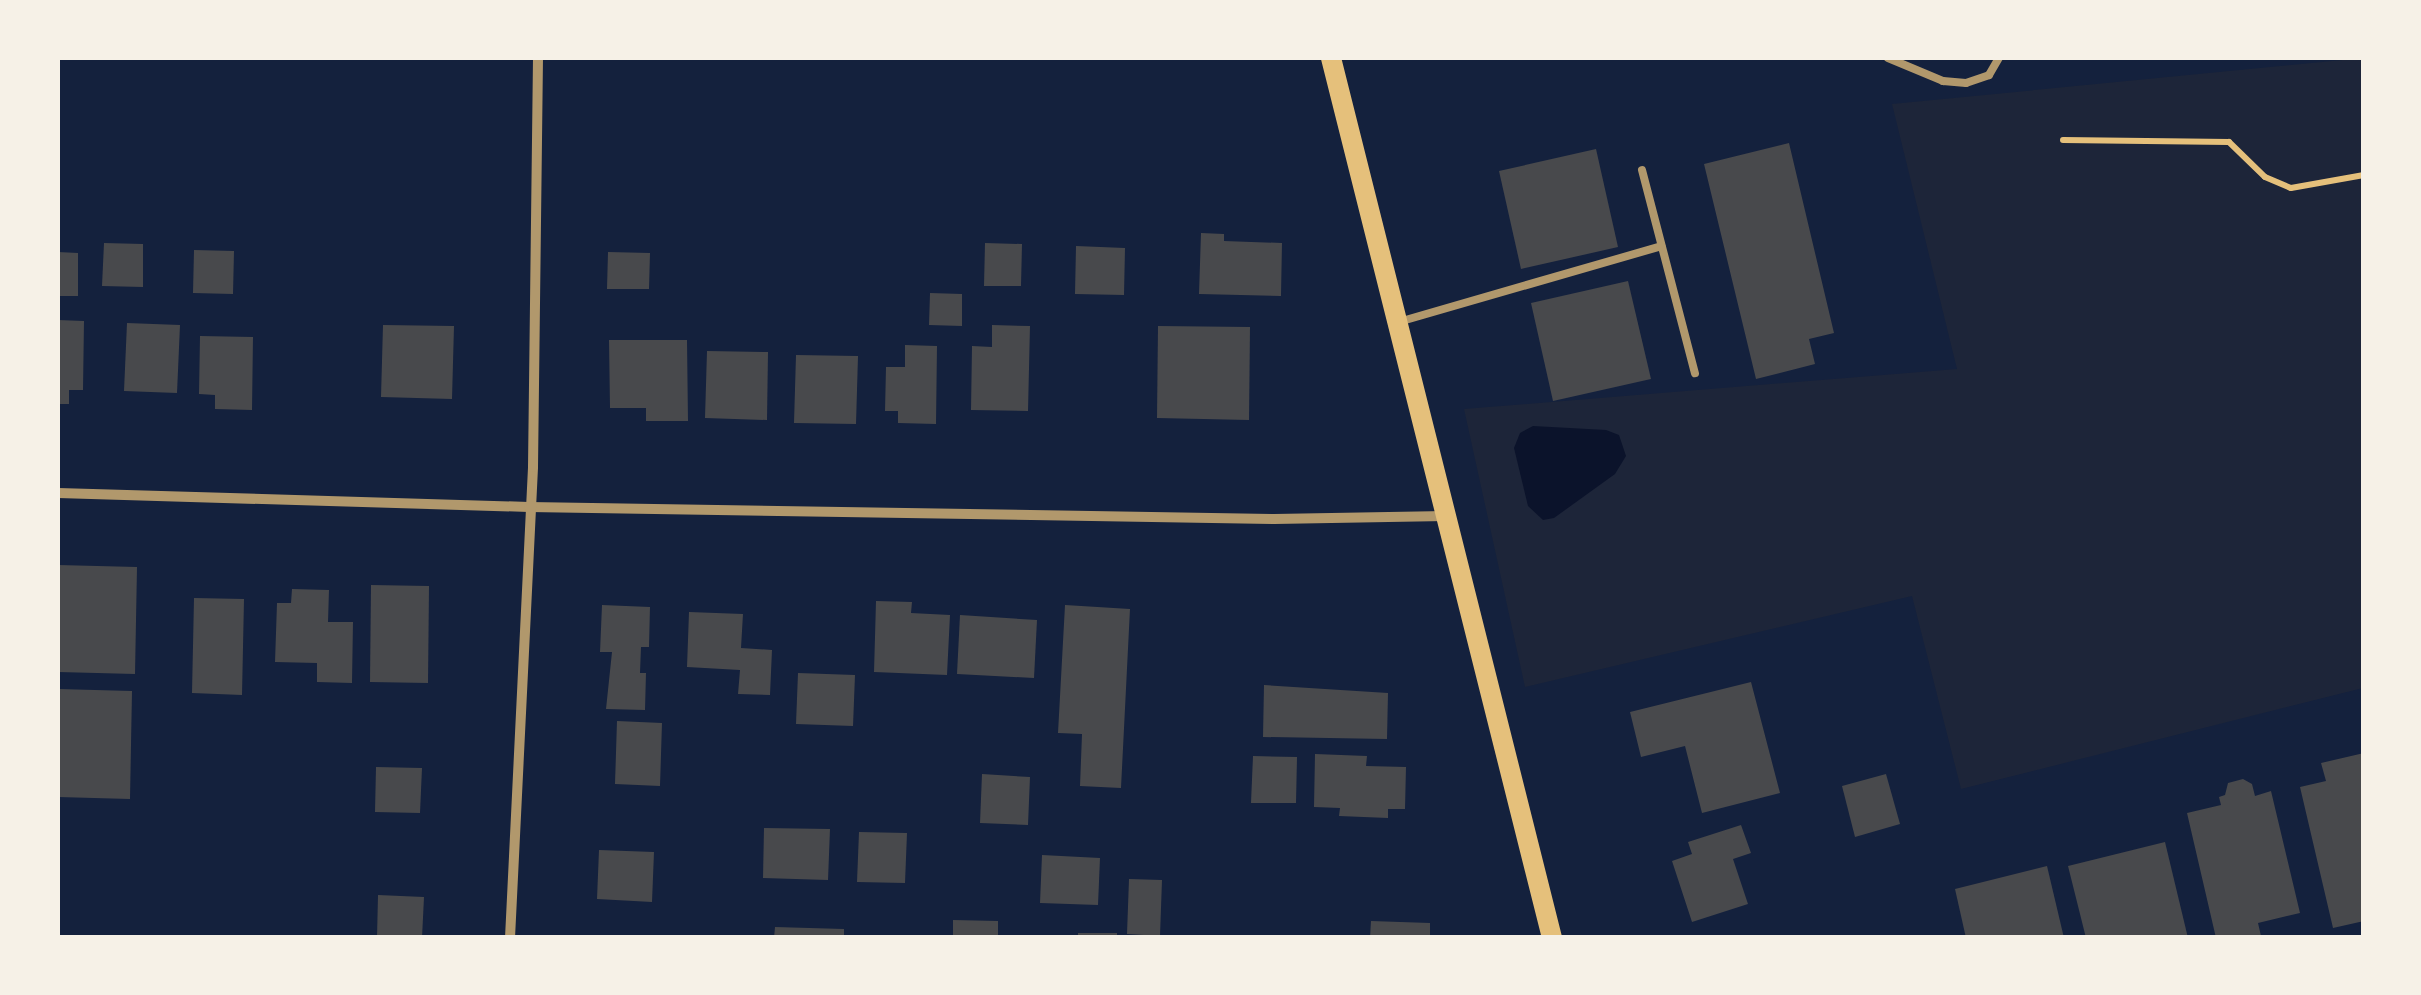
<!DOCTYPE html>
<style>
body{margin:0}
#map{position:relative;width:2421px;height:995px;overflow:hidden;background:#14213d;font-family:"Work Sans",sans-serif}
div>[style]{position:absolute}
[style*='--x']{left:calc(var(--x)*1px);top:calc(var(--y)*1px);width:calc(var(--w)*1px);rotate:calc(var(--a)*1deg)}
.green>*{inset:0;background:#1d2539}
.water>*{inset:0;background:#0b132b}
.building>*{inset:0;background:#48494c}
.path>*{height:6px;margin:-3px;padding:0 3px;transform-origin:3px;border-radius:3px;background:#e5c07b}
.service>*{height:8px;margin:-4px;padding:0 4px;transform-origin:4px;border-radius:4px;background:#b1986c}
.minor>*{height:10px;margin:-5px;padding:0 5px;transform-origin:5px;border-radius:5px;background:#b1986c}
.secondary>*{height:20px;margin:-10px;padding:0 10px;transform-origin:10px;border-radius:10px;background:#e5c07b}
span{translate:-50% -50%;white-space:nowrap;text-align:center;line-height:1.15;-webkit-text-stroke:9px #f6f1e7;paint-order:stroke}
.frame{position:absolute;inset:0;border:60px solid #f6f1e7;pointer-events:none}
</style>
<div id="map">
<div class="green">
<div style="clip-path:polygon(2363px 58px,2363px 688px,1961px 789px,1912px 596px,1525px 687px,1464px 409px,1957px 369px,1892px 104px)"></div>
</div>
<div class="water">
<div style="clip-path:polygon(1533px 426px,1606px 430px,1619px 435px,1626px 456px,1615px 474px,1554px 518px,1543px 520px,1528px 506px,1514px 448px,1520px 433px)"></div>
</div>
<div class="building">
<div style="clip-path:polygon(1789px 143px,1834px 333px,1809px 339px,1815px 364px,1756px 379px,1704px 164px)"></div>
<div style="clip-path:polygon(1596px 149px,1618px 247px,1521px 269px,1499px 171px)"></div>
<div style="clip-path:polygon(1201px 233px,1224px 234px,1224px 241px,1282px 243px,1281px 296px,1199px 294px)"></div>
<div style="clip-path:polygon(104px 243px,143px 244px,143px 287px,102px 286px)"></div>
<div style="clip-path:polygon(985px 243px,1022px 244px,1021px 286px,984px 286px)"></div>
<div style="clip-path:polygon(1076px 246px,1125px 248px,1124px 295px,1075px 294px)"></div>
<div style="clip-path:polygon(194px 250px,234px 251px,233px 294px,193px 293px)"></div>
<div style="clip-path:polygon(58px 252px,78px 253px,78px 296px,58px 296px)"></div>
<div style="clip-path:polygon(608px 252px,650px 253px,649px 289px,607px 289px)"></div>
<div style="clip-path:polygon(1628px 281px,1651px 379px,1553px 401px,1531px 303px)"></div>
<div style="clip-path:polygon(930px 293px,962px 294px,962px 326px,929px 325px)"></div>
<div style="clip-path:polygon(58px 320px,84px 321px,83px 390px,69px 390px,69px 404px,58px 404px)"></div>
<div style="clip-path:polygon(127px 323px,180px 325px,177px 393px,124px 391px)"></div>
<div style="clip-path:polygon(383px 325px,454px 326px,452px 399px,381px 397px)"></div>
<div style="clip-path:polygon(992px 325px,1030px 326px,1028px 411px,971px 410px,972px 346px,992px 347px)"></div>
<div style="clip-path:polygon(1158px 326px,1250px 327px,1249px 420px,1157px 418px)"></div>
<div style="clip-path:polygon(200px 336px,253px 337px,252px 410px,215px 409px,215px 395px,199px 394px)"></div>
<div style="clip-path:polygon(609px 340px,687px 340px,688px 421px,646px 421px,646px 408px,610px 408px)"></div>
<div style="clip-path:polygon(905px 345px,937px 346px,936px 424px,898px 423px,898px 411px,885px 411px,886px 367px,905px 367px)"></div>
<div style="clip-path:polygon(707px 351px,768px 352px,767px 420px,705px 418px)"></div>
<div style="clip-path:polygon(796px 355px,858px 356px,856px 424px,794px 423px)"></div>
<div style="clip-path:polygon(58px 565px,137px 567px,135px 674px,58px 672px)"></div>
<div style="clip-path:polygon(371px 585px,429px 586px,428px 683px,370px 682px)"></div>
<div style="clip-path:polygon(292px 589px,329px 590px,328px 622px,353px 622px,352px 683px,317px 682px,317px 663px,275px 662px,277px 603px,291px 603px)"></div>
<div style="clip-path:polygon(194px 598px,244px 599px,242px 695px,192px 693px)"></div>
<div style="clip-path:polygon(876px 601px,912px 602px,911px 613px,950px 615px,947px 675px,874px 672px)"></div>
<div style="clip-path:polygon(602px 605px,650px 607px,649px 647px,641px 647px,640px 673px,646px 673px,645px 710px,606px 709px,612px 652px,600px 652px)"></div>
<div style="clip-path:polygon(1065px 605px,1130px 609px,1121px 788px,1080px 786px,1082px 734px,1058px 733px)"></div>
<div style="clip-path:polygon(689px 612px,743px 614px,741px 648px,772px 650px,770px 695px,738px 694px,740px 670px,687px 667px)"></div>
<div style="clip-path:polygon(960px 615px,1037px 620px,1034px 678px,957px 674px)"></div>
<div style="clip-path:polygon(798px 673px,855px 675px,853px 726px,796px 724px)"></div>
<div style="clip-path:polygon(1751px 682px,1780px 793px,1702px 813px,1685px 746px,1641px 757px,1630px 712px)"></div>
<div style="clip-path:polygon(1264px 685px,1388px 693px,1387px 739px,1263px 737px)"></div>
<div style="clip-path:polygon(58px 689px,132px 691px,130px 799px,58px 797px)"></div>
<div style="clip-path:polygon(617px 721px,662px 723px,660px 786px,615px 784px)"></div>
<div style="clip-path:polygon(2364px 753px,2364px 921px,2333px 928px,2300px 787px,2326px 781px,2321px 763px)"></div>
<div style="clip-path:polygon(1315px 754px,1367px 756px,1366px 766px,1406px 767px,1405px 809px,1388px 809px,1388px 818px,1339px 816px,1340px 808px,1314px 807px)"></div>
<div style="clip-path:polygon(1253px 756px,1297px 757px,1296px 803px,1251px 803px)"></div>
<div style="clip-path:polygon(376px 767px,422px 768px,420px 813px,375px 812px)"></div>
<div style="clip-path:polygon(982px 774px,1030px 777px,1028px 825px,980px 823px)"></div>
<div style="clip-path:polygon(1886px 774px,1900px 824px,1855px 837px,1842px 786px)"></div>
<div style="clip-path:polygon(2243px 779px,2252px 784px,2255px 796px,2271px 791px,2300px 913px,2258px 923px,2261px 936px,2216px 938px,2187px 813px,2221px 805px,2219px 797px,2225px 795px,2228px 783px)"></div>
<div style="clip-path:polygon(1741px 825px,1751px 853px,1733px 859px,1748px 904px,1692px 922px,1672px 861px,1692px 854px,1688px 842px)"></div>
<div style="clip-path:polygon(764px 828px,830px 829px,828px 880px,763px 878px)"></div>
<div style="clip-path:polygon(859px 832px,907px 833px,905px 883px,857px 882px)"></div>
<div style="clip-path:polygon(2165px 842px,2188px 938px,2086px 938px,2068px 866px)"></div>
<div style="clip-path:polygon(599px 850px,654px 852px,652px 902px,597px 899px)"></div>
<div style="clip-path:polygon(1042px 855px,1100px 858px,1098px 905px,1040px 903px)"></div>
<div style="clip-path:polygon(2047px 866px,2064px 938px,1966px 938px,1955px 889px)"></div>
<div style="clip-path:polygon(1129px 879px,1162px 880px,1160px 936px,1127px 934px)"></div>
<div style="clip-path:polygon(378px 895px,424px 897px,422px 938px,377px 938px)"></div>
<div style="clip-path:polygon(953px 920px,998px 921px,998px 938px,953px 938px)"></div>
<div style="clip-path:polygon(1371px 921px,1430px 923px,1430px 938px,1370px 938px)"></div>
<div style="clip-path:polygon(775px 927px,844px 929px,844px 938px,774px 938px)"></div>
<div style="clip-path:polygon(1078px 933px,1117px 933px,1117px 938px,1078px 938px)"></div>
</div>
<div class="path">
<div style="--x:2063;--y:140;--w:166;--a:0.7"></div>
<div style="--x:2229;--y:142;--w:50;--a:44.2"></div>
<div style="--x:2265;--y:177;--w:28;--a:23"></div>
<div style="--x:2291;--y:188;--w:74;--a:-10.1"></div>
</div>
<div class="service">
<div style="--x:1888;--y:58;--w:60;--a:22.7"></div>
<div style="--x:1943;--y:81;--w:23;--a:5"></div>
<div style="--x:1966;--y:83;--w:24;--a:-19"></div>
<div style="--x:1989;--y:75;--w:20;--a:-60"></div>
<div style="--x:1642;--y:170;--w:210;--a:75.4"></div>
<div style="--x:1402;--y:321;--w:270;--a:-16.1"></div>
</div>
<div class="minor">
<div style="--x:58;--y:493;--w:471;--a:1.7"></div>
<div style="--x:529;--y:507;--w:745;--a:0.92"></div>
<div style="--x:1274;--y:519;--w:172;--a:-1"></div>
<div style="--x:510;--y:938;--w:472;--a:-87.2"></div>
<div style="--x:533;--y:467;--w:409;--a:-89.3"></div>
</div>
<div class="secondary">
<div style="--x:1331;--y:58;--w:907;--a:75.9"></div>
</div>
<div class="frame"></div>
</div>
